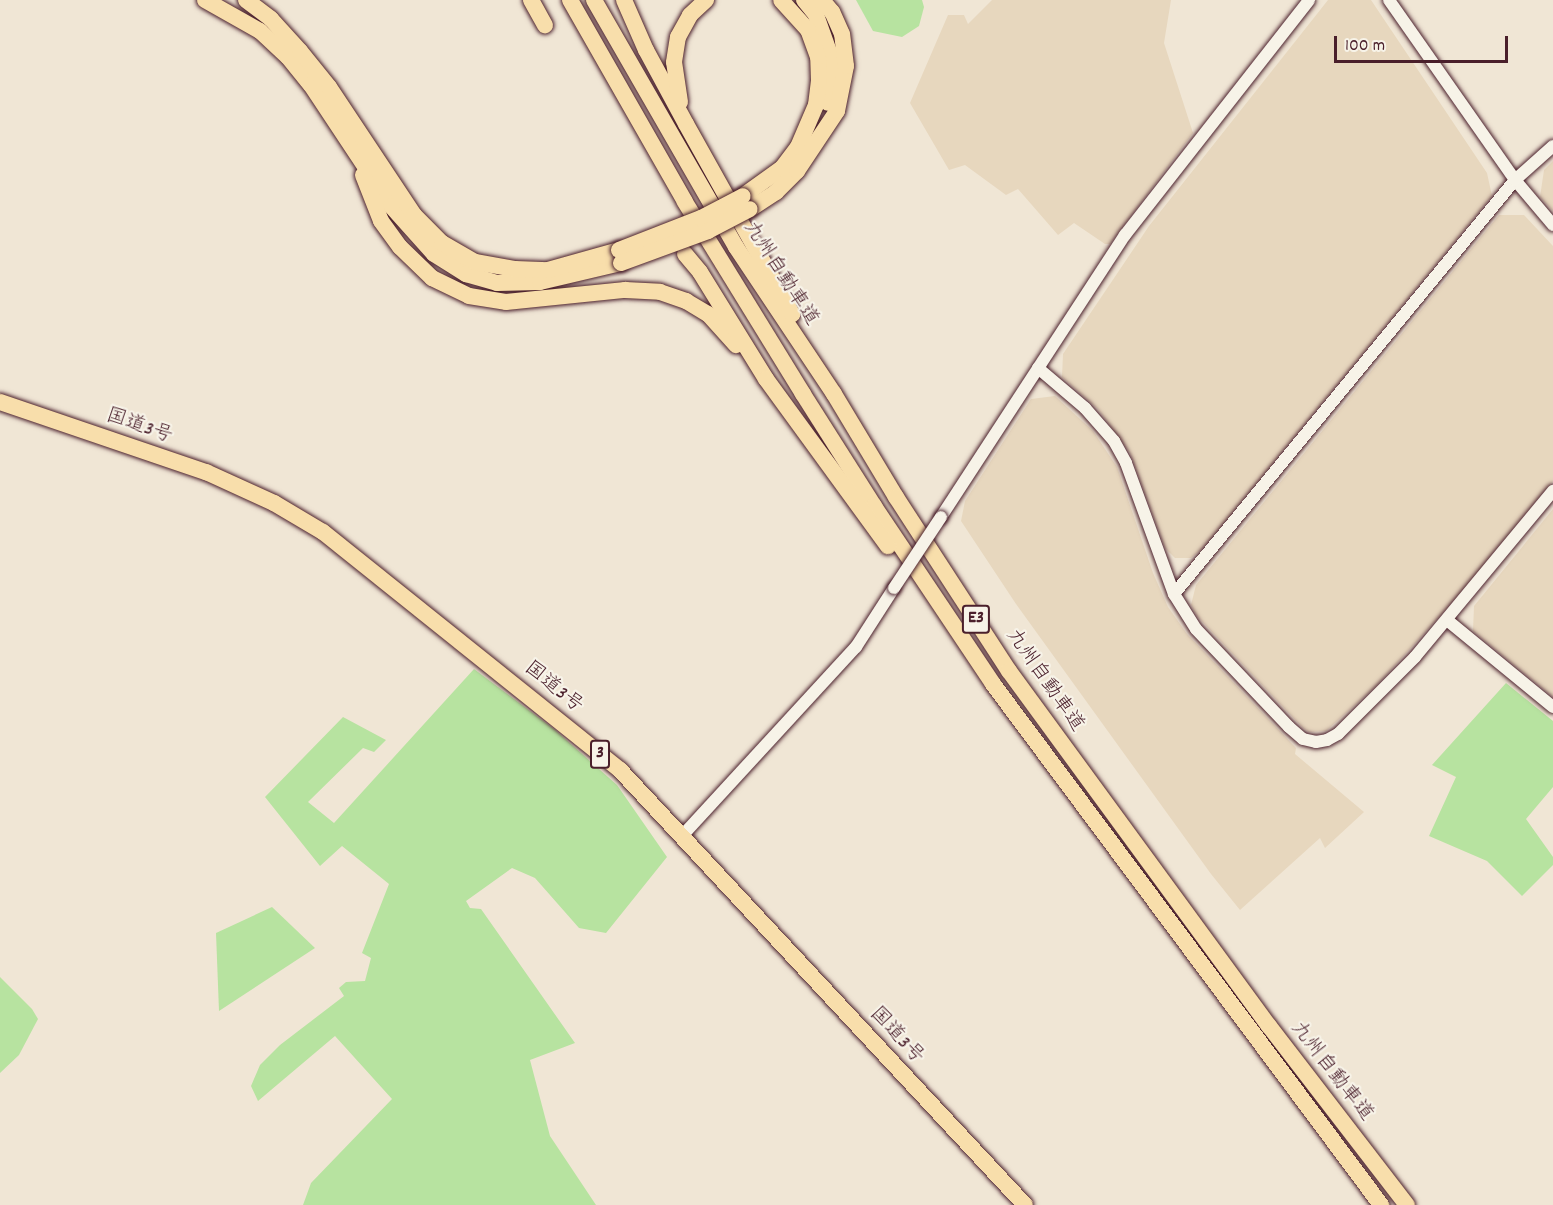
<!DOCTYPE html>
<meta charset="utf-8">
<style>
body{margin:0}
#map{position:relative;width:1553px;height:1205px;overflow:hidden;background:#f0e6d5;font-family:Dekko,"Klee One",sans-serif}
div>[style]{position:absolute}
[style*='--x']{left:calc(var(--x)*1px);top:calc(var(--y)*1px);width:calc(var(--w)*1px);rotate:calc(var(--a)*1deg)}
.built>*{inset:0;background:#e7d7be}
.green>*{inset:0;background:#b7e3a0}
.roads{filter:drop-shadow(0 0 2px #4a1f2b) drop-shadow(0 0 2px #4a1f2b)}
.minor>*{height:12px;margin:-6px;padding:0 6px;transform-origin:6px;border-radius:6px;background:#f7f3e8}
.highway>*{height:16px;margin:-8px;padding:0 8px;transform-origin:8px;border-radius:8px;background:#f8deab}
.bridges{filter:drop-shadow(0 0 2px #4a1f2b) drop-shadow(0 0 2px #4a1f2b)}
.minor-bridge>*{height:12px;margin:-6px;padding:0 6px;transform-origin:6px;border-radius:6px;background:#f7f3e8}
.highway-bridge>*{height:16px;margin:-8px;padding:0 8px;transform-origin:8px;border-radius:8px;background:#f8deab}
span{translate:-50% -50%;white-space:nowrap;text-align:center;line-height:1.15;-webkit-text-stroke:4.5px #f7f3e8;paint-order:stroke}
.shield-label span{padding:2px 4px;background:#f7f3e8;border:2px solid;border-radius:4px;-webkit-text-stroke-width:0}
.shield-label{font-size:18px;color:#4a1f2b;font-weight:700}
.street-label{font-size:20px;color:#4a1f2b}
.scale{position:absolute;left:1334px;top:36px;width:174px;height:27px;box-sizing:border-box;border:3px solid #4a1f2b;border-top:0;padding-left:8px;font-size:18px;line-height:21px;white-space:nowrap;color:#4a1f2b;-webkit-text-stroke:4px #f7f3e8;paint-order:stroke}
</style>
<div id="map">
<div class="built">
<div style="clip-path:polygon(992px 0,1171px 0,1164px 43px,1193px 133px,1110px 244px,1105px 244px,1074px 223px,1058px 235px,1018px 189px,1006px 195px,965px 165px,949px 170px,910px 103px,948px 15px,964px 15px,968px 24px)"></div>
<div style="clip-path:polygon(1328px 0,1371px 0,1487px 173px,1492px 196px,1204px 547px,1191px 558px,1175px 558px,1165px 548px,1130px 453px,1098px 409px,1062px 377px,1063px 354px,1149px 226px)"></div>
<div style="clip-path:polygon(1553px 161px,1553px 211px,1540px 197px,1544px 170px)"></div>
<div style="clip-path:polygon(1499px 215px,1524px 215px,1553px 246px,1553px 481px,1460px 594px,1376px 686px,1326px 731px,1309px 732px,1303px 728px,1197px 616px,1191px 605px,1196px 585px)"></div>
<div style="clip-path:polygon(1055px 396px,1093px 431px,1117px 467px,1153px 573px,1168px 607px,1187px 634px,1296px 748px,1295px 754px,1364px 812px,1325px 848px,1320px 838px,1240px 910px,1211px 874px,1016px 604px,961px 521px,965px 501px,1031px 399px)"></div>
<div style="clip-path:polygon(1553px 509px,1553px 697px,1473px 631px,1474px 606px)"></div>
</div>
<div class="green">
<div style="clip-path:polygon(856px 0,922px 0,924px 7px,919px 26px,902px 37px,873px 31px)"></div>
<div style="clip-path:polygon(474px 669px,554px 729px,617px 785px,667px 857px,606px 933px,579px 928px,535px 878px,512px 868px,466px 901px,470px 908px,481px 909px,575px 1043px,530px 1060px,550px 1136px,596px 1205px,303px 1205px,311px 1183px,392px 1099px,335px 1036px,258px 1101px,251px 1086px,260px 1065px,280px 1045px,344px 996px,339px 988px,346px 982px,365px 981px,371px 958px,362px 953px,389px 884px,342px 846px,320px 866px,265px 797px,343px 717px,386px 740px,374px 752px,363px 748px,308px 802px,334px 823px)"></div>
<div style="clip-path:polygon(1506px 683px,1553px 721px,1553px 787px,1526px 819px,1553px 857px,1553px 865px,1522px 896px,1487px 861px,1429px 836px,1456px 777px,1432px 765px)"></div>
<div style="clip-path:polygon(272px 907px,315px 948px,219px 1011px,216px 933px)"></div>
<div style="clip-path:polygon(0 977px,32px 1009px,38px 1019px,19px 1055px,0 1073px)"></div>
</div>
<div class="roads">
<div class="minor">
<div style="--x:1389;--y:0;--w:220;--a:55"></div>
<div style="--x:1515;--y:180;--w:59;--a:49.8"></div>
<div style="--x:1038;--y:368;--w:62;--a:40.4"></div>
<div style="--x:1085;--y:408;--w:44;--a:48.7"></div>
<div style="--x:1114;--y:441;--w:25;--a:61"></div>
<div style="--x:1126;--y:463;--w:140;--a:69.9"></div>
<div style="--x:1174;--y:594;--w:41;--a:57.8"></div>
<div style="--x:1196;--y:629;--w:135;--a:46.5"></div>
<div style="--x:1289;--y:727;--w:18;--a:41"></div>
<div style="--x:1303;--y:739;--w:13;--a:13"></div>
<div style="--x:1316;--y:742;--w:11;--a:-10"></div>
<div style="--x:1327;--y:740;--w:13;--a:-29"></div>
<div style="--x:1338;--y:734;--w:109;--a:-45"></div>
<div style="--x:1415;--y:657;--w:216;--a:-50.3"></div>
<div style="--x:941;--y:517;--w:337;--a:-56.9"></div>
<div style="--x:1125;--y:235;--w:298;--a:-51.9"></div>
<div style="--x:1174;--y:594;--w:536;--a:-50.52"></div>
<div style="--x:1515;--y:180;--w:51;--a:-41.8"></div>
<div style="--x:1447;--y:620;--w:137;--a:39.4"></div>
<div style="--x:682;--y:836;--w:257;--a:-47.4"></div>
<div style="--x:856;--y:647;--w:70;--a:-57.2"></div>
</div>
<div class="highway">
<div style="--x:205;--y:0;--w:63;--a:29.4"></div>
<div style="--x:260;--y:31;--w:38;--a:43"></div>
<div style="--x:288;--y:57;--w:36;--a:51"></div>
<div style="--x:311;--y:85;--w:145;--a:56.5"></div>
<div style="--x:391;--y:206;--w:64;--a:48.1"></div>
<div style="--x:434;--y:254;--w:38;--a:32"></div>
<div style="--x:466;--y:274;--w:32;--a:16"></div>
<div style="--x:497;--y:283;--w:43;--a:-1.3"></div>
<div style="--x:540;--y:282;--w:83;--a:-13.2"></div>
<div style="--x:246;--y:0;--w:31;--a:37"></div>
<div style="--x:271;--y:19;--w:43;--a:47.8"></div>
<div style="--x:300;--y:51;--w:46;--a:51.1"></div>
<div style="--x:329;--y:87;--w:154;--a:56.4"></div>
<div style="--x:414;--y:215;--w:40;--a:45"></div>
<div style="--x:442;--y:243;--w:38;--a:30"></div>
<div style="--x:475;--y:262;--w:41;--a:9.9"></div>
<div style="--x:515;--y:269;--w:33;--a:2"></div>
<div style="--x:548;--y:270;--w:74;--a:-15.7"></div>
<div style="--x:531;--y:0;--w:29;--a:61"></div>
<div style="--x:570;--y:0;--w:232;--a:60.3"></div>
<div style="--x:685;--y:202;--w:225;--a:58.4"></div>
<div style="--x:803;--y:394;--w:133;--a:57.6"></div>
<div style="--x:874;--y:506;--w:214;--a:56.2"></div>
<div style="--x:993;--y:684;--w:650;--a:53.32"></div>
<div style="--x:594;--y:0;--w:285;--a:60.1"></div>
<div style="--x:736;--y:247;--w:177;--a:56.3"></div>
<div style="--x:834;--y:394;--w:120;--a:59"></div>
<div style="--x:896;--y:497;--w:207;--a:57"></div>
<div style="--x:1009;--y:671;--w:440;--a:53.8"></div>
<div style="--x:1269;--y:1026;--w:226;--a:52.4"></div>
<div style="--x:624;--y:0;--w:55;--a:66.3"></div>
<div style="--x:646;--y:50;--w:84;--a:61.6"></div>
<div style="--x:686;--y:124;--w:218;--a:60.8"></div>
<div style="--x:804;--y:0;--w:19;--a:51"></div>
<div style="--x:816;--y:15;--w:48;--a:70.4"></div>
<div style="--x:832;--y:60;--w:43;--a:95.3"></div>
<div style="--x:680;--y:102;--w:40;--a:-98.5"></div>
<div style="--x:674;--y:62;--w:25;--a:-81"></div>
<div style="--x:678;--y:37;--w:25;--a:-61"></div>
<div style="--x:690;--y:15;--w:22;--a:-43"></div>
<div style="--x:363;--y:175;--w:49;--a:68.6"></div>
<div style="--x:381;--y:221;--w:32;--a:54"></div>
<div style="--x:400;--y:247;--w:45;--a:44.1"></div>
<div style="--x:432;--y:278;--w:41;--a:25.9"></div>
<div style="--x:469;--y:296;--w:37;--a:9"></div>
<div style="--x:506;--y:302;--w:120;--a:-5.8"></div>
<div style="--x:625;--y:290;--w:35;--a:3"></div>
<div style="--x:660;--y:292;--w:28;--a:19"></div>
<div style="--x:686;--y:301;--w:26;--a:31"></div>
<div style="--x:708;--y:314;--w:42;--a:47.9"></div>
<div style="--x:743;--y:196;--w:48;--a:-35.7"></div>
<div style="--x:782;--y:168;--w:26;--a:-53"></div>
<div style="--x:798;--y:147;--w:46;--a:-66.8"></div>
<div style="--x:816;--y:105;--w:25;--a:-83"></div>
<div style="--x:819;--y:80;--w:23;--a:-92"></div>
<div style="--x:818;--y:57;--w:29;--a:-110"></div>
<div style="--x:808;--y:30;--w:40;--a:-132"></div>
<div style="--x:750;--y:209;--w:31;--a:-33"></div>
<div style="--x:776;--y:192;--w:30;--a:-45"></div>
<div style="--x:797;--y:171;--w:72;--a:-56.3"></div>
<div style="--x:837;--y:111;--w:46;--a:-78.7"></div>
<div style="--x:846;--y:66;--w:32;--a:-97"></div>
<div style="--x:842;--y:34;--w:24;--a:-114"></div>
<div style="--x:832;--y:12;--w:16;--a:-130"></div>
<div style="--x:685;--y:254;--w:23;--a:50"></div>
<div style="--x:700;--y:272;--w:126;--a:58.3"></div>
<div style="--x:766;--y:379;--w:207;--a:53.9"></div>
<div style="--x:0;--y:402;--w:218;--a:18.8"></div>
<div style="--x:206;--y:472;--w:75;--a:24.5"></div>
<div style="--x:274;--y:503;--w:57;--a:30.6"></div>
<div style="--x:323;--y:532;--w:381;--a:38.7"></div>
<div style="--x:620;--y:770;--w:594;--a:47.05"></div>
</div>
</div>
<div class="bridges">
<div class="minor-bridge">
<div style="--x:894;--y:588;--w:85;--a:-56.5"></div>
</div>
<div class="highway-bridge">
<div style="--x:619;--y:250;--w:88;--a:-21.3"></div>
<div style="--x:701;--y:218;--w:47;--a:-27.6"></div>
<div style="--x:621;--y:263;--w:93;--a:-20.2"></div>
<div style="--x:708;--y:231;--w:47;--a:-27.6"></div>
</div>
</div>
<div class="shield-label">
<span style="left:976px;top:619px">E3</span>
<span style="left:600px;top:754px">3</span>
</div>
<div class="street-label">
<span style="left:780px;top:274px;rotate:57deg">九州自動車道</span>
<span style="left:139px;top:427px;rotate:19deg">国道3号</span>
<span style="left:1044px;top:681px;rotate:55deg">九州自動車道</span>
<span style="left:553px;top:688px;rotate:39deg">国道3号</span>
<span style="left:896px;top:1036px;rotate:47deg">国道3号</span>
<span style="left:1331px;top:1072px;rotate:52deg">九州自動車道</span>
</div>
<div class="scale">100 m</div>
</div>
